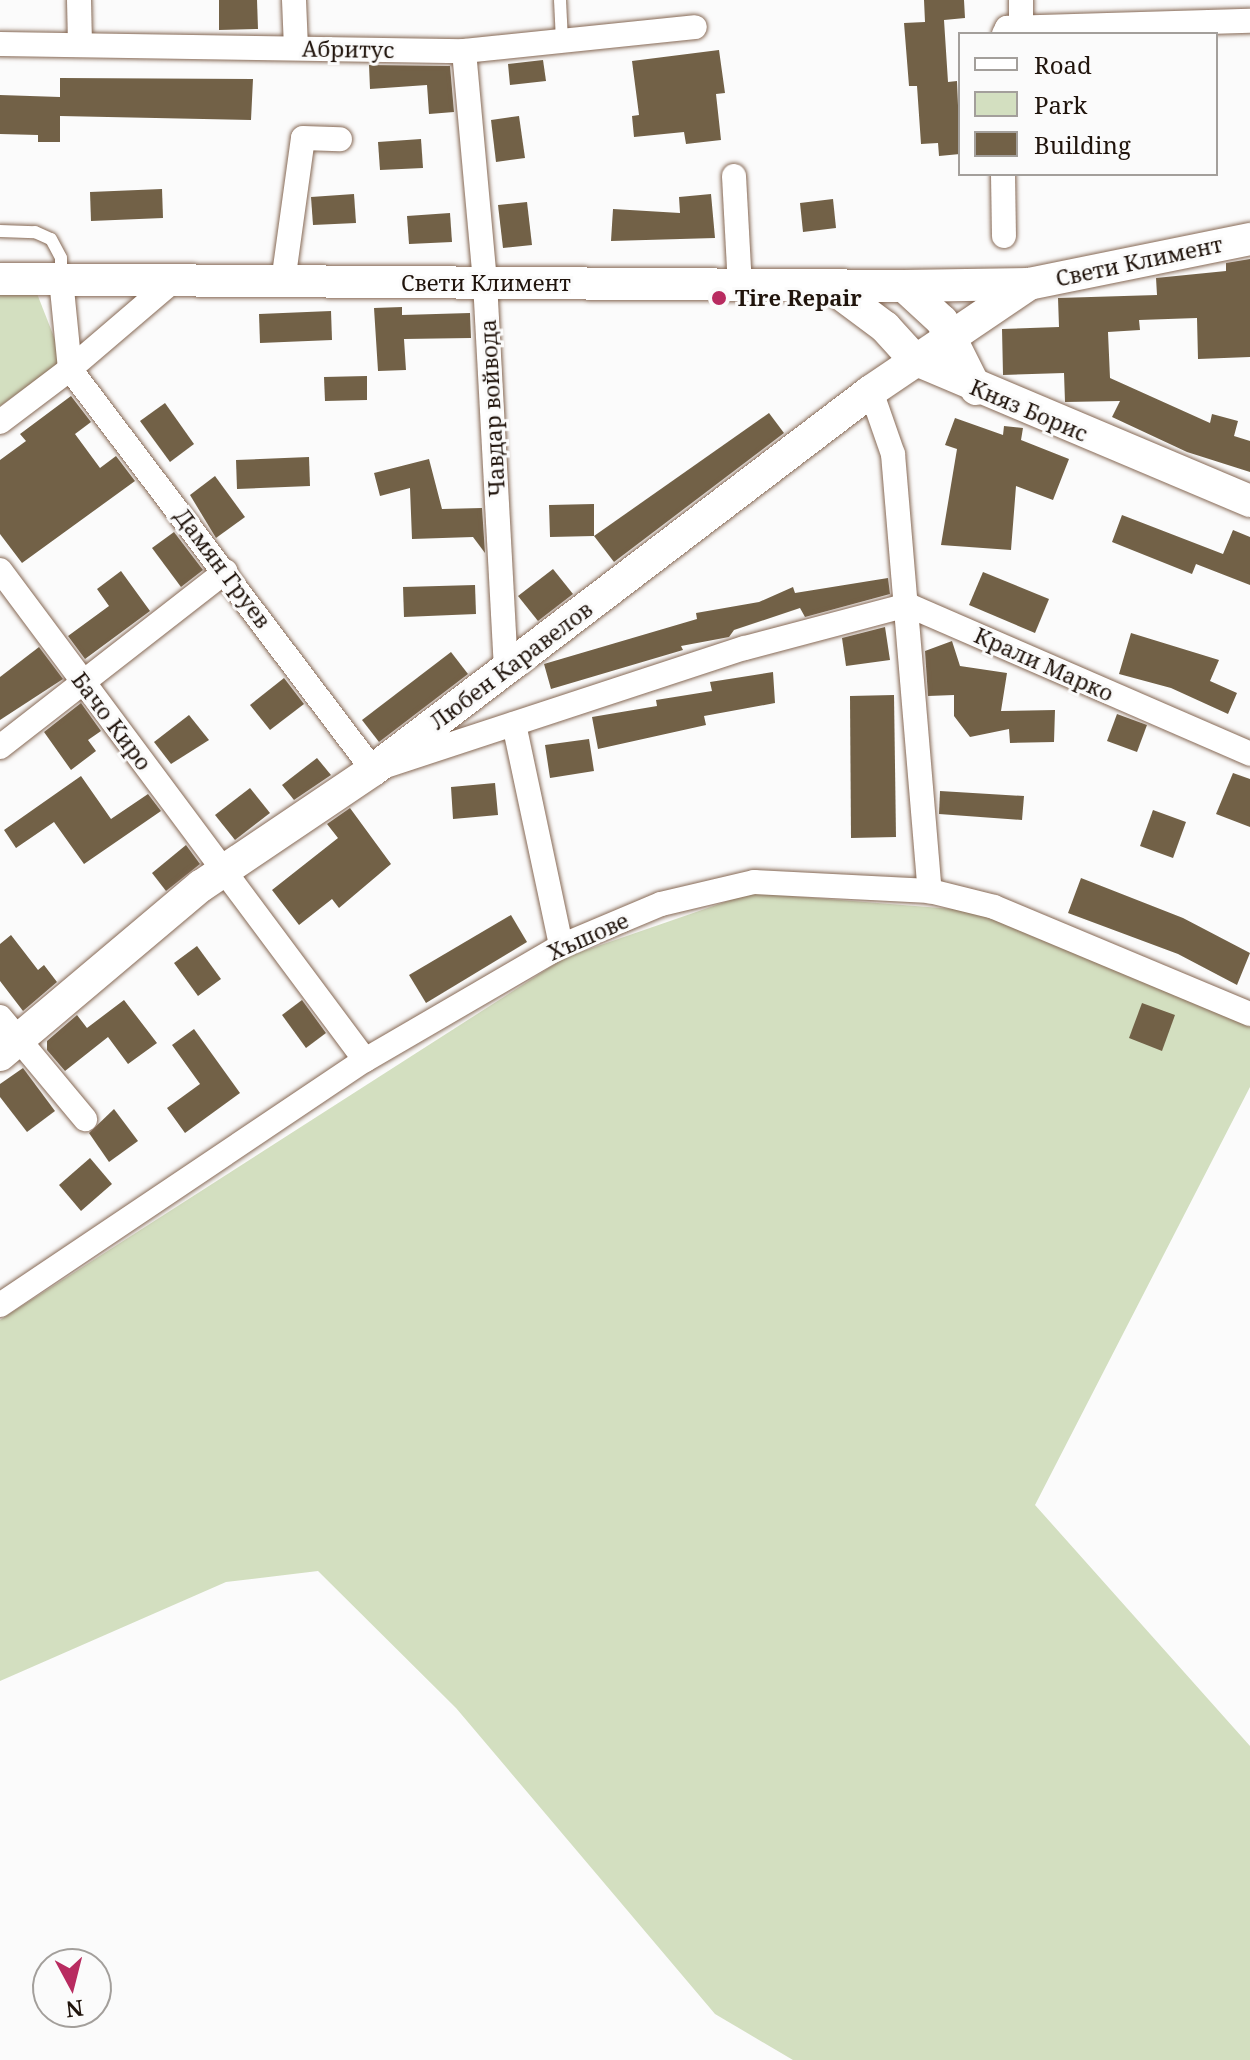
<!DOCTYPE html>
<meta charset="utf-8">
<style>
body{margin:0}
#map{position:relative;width:1250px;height:2060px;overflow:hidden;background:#fbfbfb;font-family:"Noto Serif",serif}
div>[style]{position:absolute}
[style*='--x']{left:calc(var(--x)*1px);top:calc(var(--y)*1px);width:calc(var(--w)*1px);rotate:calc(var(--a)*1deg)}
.green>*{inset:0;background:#d3dfc0}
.building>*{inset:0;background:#726147}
.roads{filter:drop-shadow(0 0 2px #866955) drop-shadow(0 0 2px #866955)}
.lane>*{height:12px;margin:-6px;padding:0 6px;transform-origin:6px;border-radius:6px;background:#fff}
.street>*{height:24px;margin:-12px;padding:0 12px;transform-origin:12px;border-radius:12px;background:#fff}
.secondary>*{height:32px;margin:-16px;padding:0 16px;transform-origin:16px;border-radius:16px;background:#fff}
.dots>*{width:22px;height:22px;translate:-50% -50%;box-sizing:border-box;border:4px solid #fbfbfb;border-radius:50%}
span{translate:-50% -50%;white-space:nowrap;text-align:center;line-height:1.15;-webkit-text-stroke:6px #fbfbfb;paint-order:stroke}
.street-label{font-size:22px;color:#20140c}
.poi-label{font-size:22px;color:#20140c;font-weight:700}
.left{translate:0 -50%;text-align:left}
.legend{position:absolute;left:958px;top:32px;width:260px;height:144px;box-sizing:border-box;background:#fbfbfb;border:2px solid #a39f9b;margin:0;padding:10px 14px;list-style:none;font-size:24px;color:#20140c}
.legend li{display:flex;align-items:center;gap:16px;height:40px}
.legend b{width:40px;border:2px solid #a39f9b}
.north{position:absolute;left:32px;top:1948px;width:80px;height:80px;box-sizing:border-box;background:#fbfbfb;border:2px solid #a39f9b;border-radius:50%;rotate:173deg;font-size:22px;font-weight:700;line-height:32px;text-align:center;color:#20140c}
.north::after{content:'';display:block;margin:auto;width:28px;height:36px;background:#b82b60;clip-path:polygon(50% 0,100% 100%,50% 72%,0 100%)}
</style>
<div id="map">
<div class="green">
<div style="clip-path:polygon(0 290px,36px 291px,63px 360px,0 406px)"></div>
<div style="clip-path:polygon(751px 893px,990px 912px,1250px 1020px,1250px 1087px,1035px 1505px,1250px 1746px,1250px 2060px,793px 2060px,715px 2014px,456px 1708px,318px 1571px,226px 1582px,0 1681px,0 1320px,566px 957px)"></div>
</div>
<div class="building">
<div style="clip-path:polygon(219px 0,257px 0,258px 29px,219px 30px)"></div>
<div style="clip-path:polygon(924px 0,964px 0,965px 18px,944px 20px,948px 82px,957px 81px,960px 154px,939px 156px,938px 143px,921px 144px,917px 86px,909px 86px,904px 23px,925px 22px)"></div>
<div style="clip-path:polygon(719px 50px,725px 93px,716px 94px,721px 140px,686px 144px,684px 132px,634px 137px,632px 116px,639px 115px,632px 61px)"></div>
<div style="clip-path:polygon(543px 60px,546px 81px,510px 85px,508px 64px)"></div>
<div style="clip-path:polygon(369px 65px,450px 66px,454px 112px,429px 114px,427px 85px,370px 89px)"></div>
<div style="clip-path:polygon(60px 78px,253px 79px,251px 120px,60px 116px,60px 142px,38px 142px,38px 135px,0 134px,0 95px,60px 97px)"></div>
<div style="clip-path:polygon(519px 116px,525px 158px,496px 162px,491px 120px)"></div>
<div style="clip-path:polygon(421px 139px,423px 168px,380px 170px,378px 142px)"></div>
<div style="clip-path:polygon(162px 189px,163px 218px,91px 221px,90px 192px)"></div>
<div style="clip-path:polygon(354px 194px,356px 223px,313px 225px,311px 197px)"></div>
<div style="clip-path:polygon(711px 194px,715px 238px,611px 241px,613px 209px,680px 213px,679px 197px)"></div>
<div style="clip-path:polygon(833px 199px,836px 228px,803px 232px,800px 203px)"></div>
<div style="clip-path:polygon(527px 202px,532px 245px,503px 248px,498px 205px)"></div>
<div style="clip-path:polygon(450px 213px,452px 242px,409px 244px,407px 216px)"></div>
<div style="clip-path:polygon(1250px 259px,1250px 357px,1198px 359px,1197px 318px,1139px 320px,1140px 330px,1108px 332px,1110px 378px,1210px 423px,1212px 414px,1238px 421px,1234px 436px,1250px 441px,1250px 472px,1187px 452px,1112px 417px,1120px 401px,1065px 402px,1064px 373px,1003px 375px,1002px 329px,1059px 327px,1058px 298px,1157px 295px,1156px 278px,1226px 271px,1226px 263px)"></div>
<div style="clip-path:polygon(402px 307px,402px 315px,470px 313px,471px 338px,404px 339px,406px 370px,378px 371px,374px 308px)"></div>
<div style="clip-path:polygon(331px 311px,332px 340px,260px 343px,259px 314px)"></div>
<div style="clip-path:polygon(367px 376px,367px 400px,325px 401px,324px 377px)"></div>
<div style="clip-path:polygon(71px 396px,91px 422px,75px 434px,100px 468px,116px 456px,135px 481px,22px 563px,0 534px,0 460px,26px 441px,20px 434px)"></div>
<div style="clip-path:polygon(165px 403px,194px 444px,170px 462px,140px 421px)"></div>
<div style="clip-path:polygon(769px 413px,784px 433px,614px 562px,594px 536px)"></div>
<div style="clip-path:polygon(955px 418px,1003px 435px,1004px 426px,1023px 428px,1021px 440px,1069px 459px,1053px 500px,1016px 486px,1011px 550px,941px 545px,957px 449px,945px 445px)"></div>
<div style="clip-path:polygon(309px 457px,310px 486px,237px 489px,236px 460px)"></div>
<div style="clip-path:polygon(429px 459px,442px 509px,482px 508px,485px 553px,473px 537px,412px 539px,410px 488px,380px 496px,374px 473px)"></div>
<div style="clip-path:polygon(215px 476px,245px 517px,216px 538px,190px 495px)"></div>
<div style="clip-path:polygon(594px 504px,594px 536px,550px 537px,549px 505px)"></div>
<div style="clip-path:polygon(1122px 515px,1223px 554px,1233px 530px,1250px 537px,1250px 585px,1196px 564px,1192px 574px,1112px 542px)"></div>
<div style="clip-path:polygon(174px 532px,203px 570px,181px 587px,152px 548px)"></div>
<div style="clip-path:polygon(553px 569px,573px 594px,538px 621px,518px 596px)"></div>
<div style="clip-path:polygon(121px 571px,150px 611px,85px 659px,68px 636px,109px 606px,97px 589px)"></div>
<div style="clip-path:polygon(983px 572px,1049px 599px,1035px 633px,969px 605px)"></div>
<div style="clip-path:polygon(888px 578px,890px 594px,805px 617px,800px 608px,734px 630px,729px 637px,681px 646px,683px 650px,551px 689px,544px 664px,697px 619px,696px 613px,759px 602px,793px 587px,795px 593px)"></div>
<div style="clip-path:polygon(475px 585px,476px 614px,404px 617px,403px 587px)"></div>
<div style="clip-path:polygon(885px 627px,890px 660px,846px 666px,842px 638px)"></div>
<div style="clip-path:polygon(1131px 633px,1219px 660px,1210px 681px,1237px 693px,1228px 714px,1171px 688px,1119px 674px)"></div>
<div style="clip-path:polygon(952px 641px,960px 666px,1007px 673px,1001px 711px,1055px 710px,1054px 742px,1010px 743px,1009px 729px,970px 737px,954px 716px,954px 695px,928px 696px,925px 651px)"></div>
<div style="clip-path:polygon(39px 647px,63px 679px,0 720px,0 677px)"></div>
<div style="clip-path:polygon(451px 652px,468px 674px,379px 742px,362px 720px)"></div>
<div style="clip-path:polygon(773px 672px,775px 703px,704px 716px,706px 725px,598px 749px,592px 717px,657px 706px,656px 700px,712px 691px,710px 682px)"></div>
<div style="clip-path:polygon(284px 678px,304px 704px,270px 730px,250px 705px)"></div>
<div style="clip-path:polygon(894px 695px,896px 837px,851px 838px,850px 696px)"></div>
<div style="clip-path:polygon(81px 703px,101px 731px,88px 740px,96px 751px,71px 770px,44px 732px)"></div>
<div style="clip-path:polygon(1117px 714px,1147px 725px,1137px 752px,1107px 741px)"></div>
<div style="clip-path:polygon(189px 715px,209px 740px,171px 764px,154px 742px)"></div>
<div style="clip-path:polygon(589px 739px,594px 771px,550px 778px,545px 745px)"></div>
<div style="clip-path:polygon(317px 758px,331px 775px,294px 800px,282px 785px)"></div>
<div style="clip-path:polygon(1233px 773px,1250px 779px,1250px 827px,1216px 814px)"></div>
<div style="clip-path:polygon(81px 776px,111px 819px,148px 794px,161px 811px,84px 864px,54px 822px,16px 848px,4px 830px)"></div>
<div style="clip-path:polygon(495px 783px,498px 815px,453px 819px,451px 787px)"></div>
<div style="clip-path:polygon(250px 788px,270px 813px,235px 840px,215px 815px)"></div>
<div style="clip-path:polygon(940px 791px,1024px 796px,1022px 820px,939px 814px)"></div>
<div style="clip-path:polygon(350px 808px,391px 864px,339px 908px,332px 899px,299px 925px,272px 890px,338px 838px,327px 824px)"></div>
<div style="clip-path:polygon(1153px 810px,1186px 822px,1173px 858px,1140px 846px)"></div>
<div style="clip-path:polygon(186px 845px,200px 864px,166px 891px,152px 873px)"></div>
<div style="clip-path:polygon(1081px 878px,1183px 918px,1250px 953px,1237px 985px,1178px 954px,1068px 913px)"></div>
<div style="clip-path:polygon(511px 915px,527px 942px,426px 1003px,409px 975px)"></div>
<div style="clip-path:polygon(11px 935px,38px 970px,44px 965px,57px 982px,23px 1011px,0 981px,0 944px)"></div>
<div style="clip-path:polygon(197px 946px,221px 979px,198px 996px,174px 963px)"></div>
<div style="clip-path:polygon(124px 1000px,157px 1043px,128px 1064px,108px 1037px,65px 1071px,47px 1050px,47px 1041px,77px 1015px,87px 1028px)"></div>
<div style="clip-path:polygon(302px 1000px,326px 1033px,306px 1048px,282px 1015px)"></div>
<div style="clip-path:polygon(1142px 1003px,1175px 1015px,1162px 1051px,1129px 1038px)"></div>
<div style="clip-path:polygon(194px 1029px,240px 1093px,185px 1133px,167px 1108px,200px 1084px,172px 1045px)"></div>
<div style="clip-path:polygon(23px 1068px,55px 1111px,27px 1132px,0 1097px,0 1084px)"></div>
<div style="clip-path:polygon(114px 1109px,138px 1141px,109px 1162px,89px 1133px)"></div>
<div style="clip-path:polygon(90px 1158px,112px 1184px,81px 1211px,59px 1185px)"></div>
</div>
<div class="roads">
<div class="lane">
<div style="--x:560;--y:0;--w:41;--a:87.2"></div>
<div style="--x:0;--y:231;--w:35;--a:2"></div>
<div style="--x:35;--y:232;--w:17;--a:24"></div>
<div style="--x:51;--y:239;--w:21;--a:62"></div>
<div style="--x:61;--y:258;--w:19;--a:90"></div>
</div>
<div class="street">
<div style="--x:79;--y:0;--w:44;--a:88.7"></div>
<div style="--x:294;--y:0;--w:48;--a:87.6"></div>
<div style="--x:1021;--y:0;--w:28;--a:90"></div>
<div style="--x:1004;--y:34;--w:7;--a:-63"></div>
<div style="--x:1007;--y:28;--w:243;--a:-1.7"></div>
<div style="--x:0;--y:44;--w:464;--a:0.9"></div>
<div style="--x:464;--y:51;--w:232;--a:-5.9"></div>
<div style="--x:464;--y:51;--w:232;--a:84.8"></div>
<div style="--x:485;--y:282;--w:388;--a:86.9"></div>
<div style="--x:1003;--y:174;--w:62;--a:89.1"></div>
<div style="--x:734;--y:176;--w:110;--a:86.9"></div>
<div style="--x:61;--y:279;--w:90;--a:84.3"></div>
<div style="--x:70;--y:369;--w:134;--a:-40.5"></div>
<div style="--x:283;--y:282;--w:145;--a:-82.1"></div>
<div style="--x:303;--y:138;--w:37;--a:2"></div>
<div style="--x:871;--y:391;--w:67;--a:70.8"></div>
<div style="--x:893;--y:454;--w:439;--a:85.2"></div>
<div style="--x:0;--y:422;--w:88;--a:-37.1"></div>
<div style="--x:70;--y:369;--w:503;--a:52.92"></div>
<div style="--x:373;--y:770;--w:391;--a:-18.2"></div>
<div style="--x:745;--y:648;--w:169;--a:-14.8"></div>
<div style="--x:908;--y:605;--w:373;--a:23.5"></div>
<div style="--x:0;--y:570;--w:611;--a:53.32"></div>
<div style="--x:514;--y:724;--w:227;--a:78"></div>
<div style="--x:0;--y:747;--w:286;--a:-37.9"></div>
<div style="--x:0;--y:1017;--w:133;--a:50.2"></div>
<div style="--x:0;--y:1305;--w:440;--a:-33.9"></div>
<div style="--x:365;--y:1060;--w:227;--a:-30.2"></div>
<div style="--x:561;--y:946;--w:108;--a:-22.8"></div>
<div style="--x:661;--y:904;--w:96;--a:-13.3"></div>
<div style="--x:754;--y:882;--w:176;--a:2.9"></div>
<div style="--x:930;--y:891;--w:66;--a:14"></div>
<div style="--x:994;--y:907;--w:277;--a:22.7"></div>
</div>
<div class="secondary">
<div style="--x:0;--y:279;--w:904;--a:0.44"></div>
<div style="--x:904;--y:286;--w:52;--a:42.6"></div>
<div style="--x:942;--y:321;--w:76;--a:63.4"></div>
<div style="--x:830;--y:286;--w:69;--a:36.7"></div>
<div style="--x:885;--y:327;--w:43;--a:47.8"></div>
<div style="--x:914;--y:359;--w:365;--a:22.9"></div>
<div style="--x:904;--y:286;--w:125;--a:-0.9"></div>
<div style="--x:1029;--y:284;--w:226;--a:-11.5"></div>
<div style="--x:0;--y:1055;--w:263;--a:-40.1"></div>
<div style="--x:201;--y:886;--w:207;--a:-34"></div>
<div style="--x:373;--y:770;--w:626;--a:-37.27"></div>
<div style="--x:871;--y:391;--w:191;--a:-34.1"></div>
</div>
</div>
<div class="dots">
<div style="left:719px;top:298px;background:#b82b60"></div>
</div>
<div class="street-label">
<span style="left:348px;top:49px;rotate:1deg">Абритус</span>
<span style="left:1139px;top:261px;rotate:-12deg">Свети Климент</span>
<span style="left:486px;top:283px">Свети Климент</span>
<span style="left:492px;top:408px;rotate:-93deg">Чавдар войвода</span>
<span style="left:1029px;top:410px;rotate:23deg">Княз Борис</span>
<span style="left:223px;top:568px;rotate:53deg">Дамян Груев</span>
<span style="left:1044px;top:664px;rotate:24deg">Крали Марко</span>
<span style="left:511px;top:665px;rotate:-37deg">Любен Каравелов</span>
<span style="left:112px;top:721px;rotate:53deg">Бачо Киро</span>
<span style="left:588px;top:936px;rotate:-24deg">Хъшове</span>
</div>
<div class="poi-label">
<span class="left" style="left:735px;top:298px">Tire Repair</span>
</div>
<ul class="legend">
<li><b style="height:10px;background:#fff"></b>Road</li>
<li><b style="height:22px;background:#d3dfc0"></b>Park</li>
<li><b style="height:22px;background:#726147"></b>Building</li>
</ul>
<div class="north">N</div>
</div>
